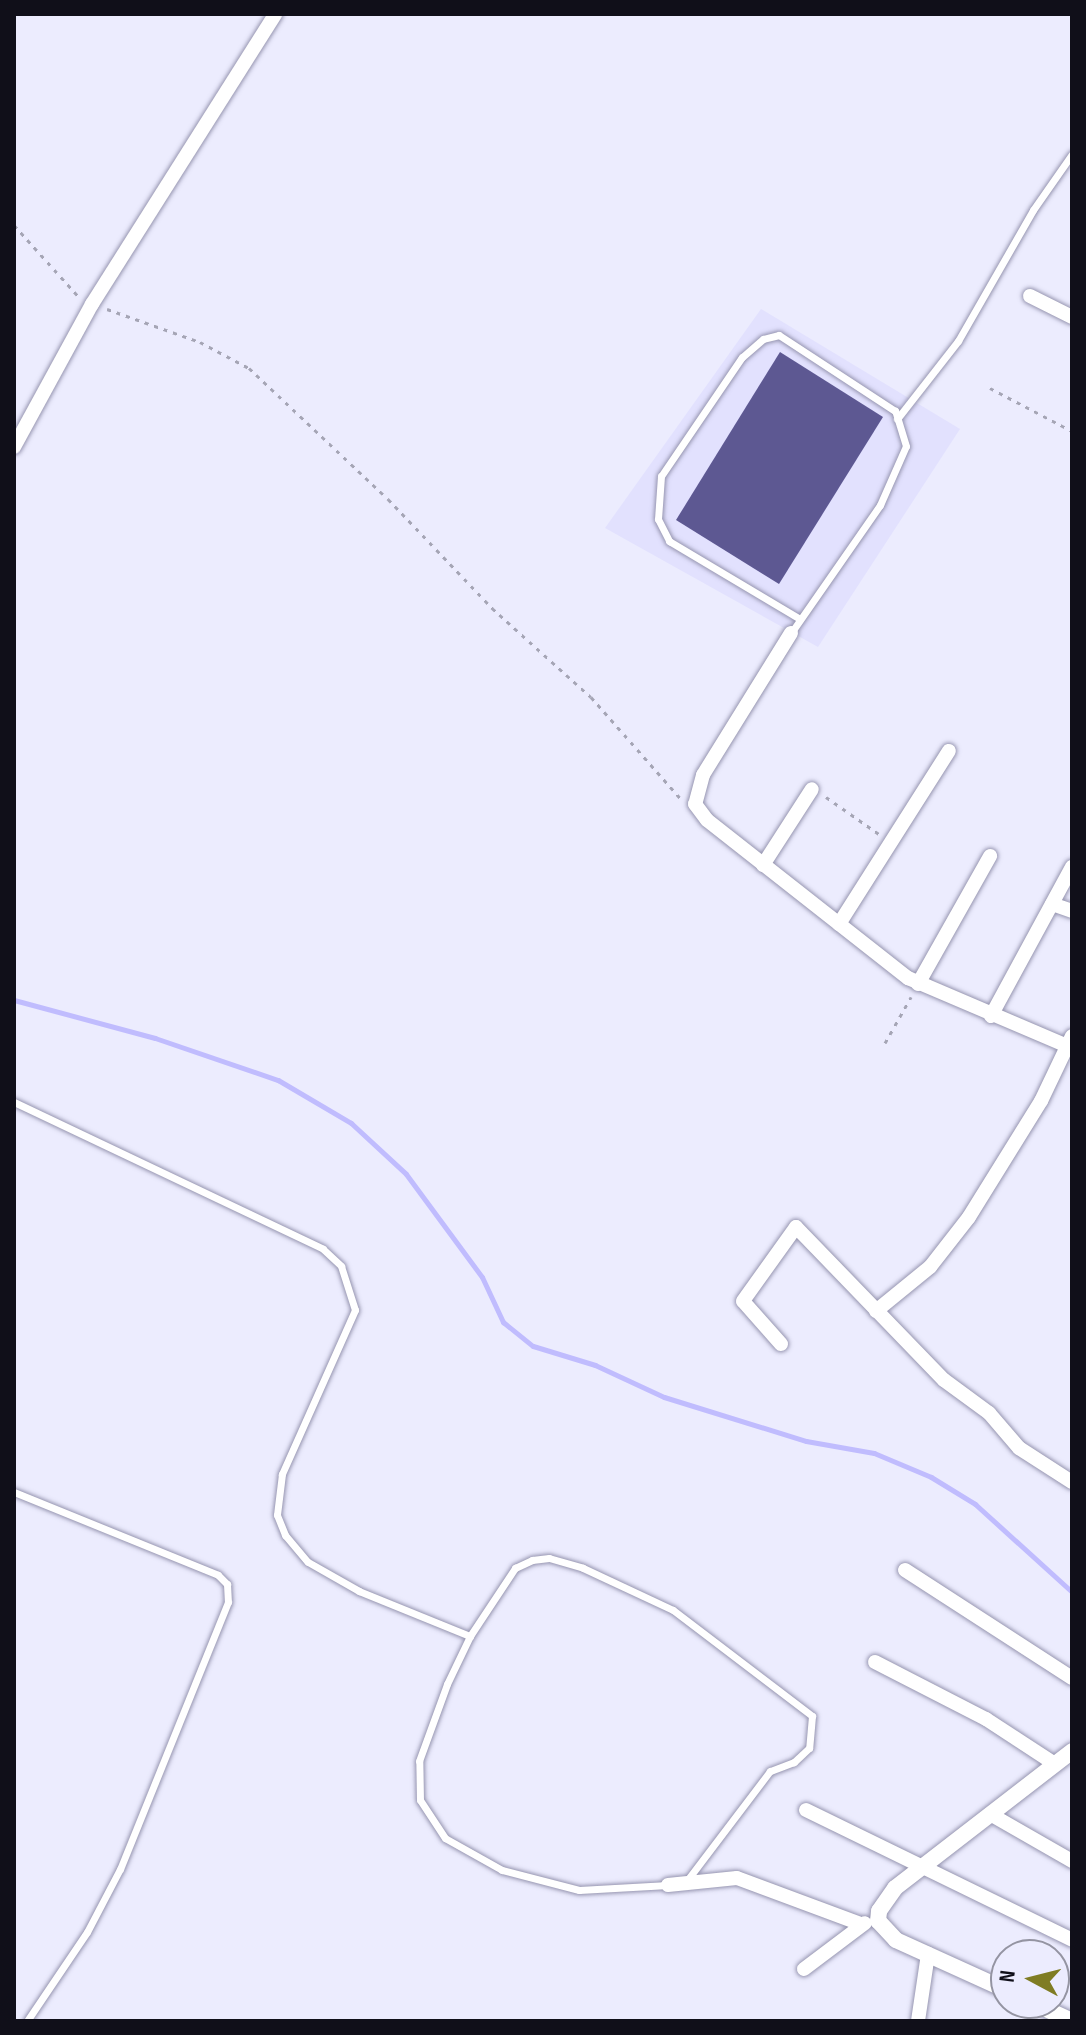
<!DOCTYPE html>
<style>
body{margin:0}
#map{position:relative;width:1086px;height:2035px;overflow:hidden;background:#ececfe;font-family:"Sofia Sans Condensed",sans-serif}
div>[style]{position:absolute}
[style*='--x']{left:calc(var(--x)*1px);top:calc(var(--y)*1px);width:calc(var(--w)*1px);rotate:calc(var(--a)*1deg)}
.built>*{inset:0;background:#e2e1fe}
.stream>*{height:5px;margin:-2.5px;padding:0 2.5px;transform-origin:2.5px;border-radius:2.5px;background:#c0bcfe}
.building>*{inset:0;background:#5d5892}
.path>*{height:3px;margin-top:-1.5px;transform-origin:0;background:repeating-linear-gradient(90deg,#a5a5b5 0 4px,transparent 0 10px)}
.roads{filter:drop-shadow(0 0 2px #9695b0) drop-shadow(0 0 2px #9695b0)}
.service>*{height:7px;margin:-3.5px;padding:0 3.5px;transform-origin:3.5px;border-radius:3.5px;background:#fff}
.minor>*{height:14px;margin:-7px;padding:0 7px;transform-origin:7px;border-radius:7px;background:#fff}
.tertiary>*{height:16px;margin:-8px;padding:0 8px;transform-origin:8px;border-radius:8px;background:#fff}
span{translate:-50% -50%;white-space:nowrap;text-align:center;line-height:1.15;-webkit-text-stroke:8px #ececfe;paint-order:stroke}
.frame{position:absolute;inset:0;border:16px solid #100f19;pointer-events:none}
.north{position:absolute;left:990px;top:1939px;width:80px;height:80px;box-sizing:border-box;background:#ececfe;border:2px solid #9494a2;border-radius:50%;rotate:277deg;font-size:22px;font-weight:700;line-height:32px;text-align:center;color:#100f19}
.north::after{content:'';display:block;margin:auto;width:28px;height:36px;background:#7f7c23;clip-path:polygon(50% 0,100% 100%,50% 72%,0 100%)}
</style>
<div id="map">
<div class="built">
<div style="clip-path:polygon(761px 309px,960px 429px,818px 647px,605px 528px)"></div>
</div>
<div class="stream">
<div style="--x:14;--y:1000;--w:146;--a:15.1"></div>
<div style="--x:155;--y:1038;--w:130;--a:18.9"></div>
<div style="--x:278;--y:1080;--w:85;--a:30.5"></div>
<div style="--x:351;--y:1123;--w:75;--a:42.8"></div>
<div style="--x:406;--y:1174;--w:128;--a:53.6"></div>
<div style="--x:482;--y:1277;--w:50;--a:65"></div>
<div style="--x:503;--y:1322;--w:38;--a:39"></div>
<div style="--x:533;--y:1346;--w:65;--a:17"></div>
<div style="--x:595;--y:1365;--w:76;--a:24.9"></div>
<div style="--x:664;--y:1397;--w:149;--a:17.2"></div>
<div style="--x:806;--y:1441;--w:69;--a:10"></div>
<div style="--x:874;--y:1453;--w:62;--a:22.8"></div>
<div style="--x:931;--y:1477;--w:52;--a:31.5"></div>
<div style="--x:975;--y:1504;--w:131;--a:42.2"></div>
</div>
<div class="building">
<div style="clip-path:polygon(780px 352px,883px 417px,779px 584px,676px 520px)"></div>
</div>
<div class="path">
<div style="--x:14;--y:225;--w:96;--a:48"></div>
<div style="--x:107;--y:309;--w:99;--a:19.5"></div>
<div style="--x:200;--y:342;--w:55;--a:28"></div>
<div style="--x:249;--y:368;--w:191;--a:43.3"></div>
<div style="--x:388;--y:499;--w:151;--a:46.3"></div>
<div style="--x:492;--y:608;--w:133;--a:42"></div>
<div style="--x:591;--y:697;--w:135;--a:48.6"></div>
<div style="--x:990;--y:388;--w:93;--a:27.7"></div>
<div style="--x:826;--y:797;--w:65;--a:34.9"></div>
<div style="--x:885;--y:1043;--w:53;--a:-60.5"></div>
</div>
<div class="roads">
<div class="service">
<div style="--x:897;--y:419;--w:99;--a:-52"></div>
<div style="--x:958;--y:341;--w:151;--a:-60.2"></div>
<div style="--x:1033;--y:210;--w:68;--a:-55.1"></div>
<div style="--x:791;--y:633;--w:156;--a:-55.2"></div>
<div style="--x:880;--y:505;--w:64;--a:-66.2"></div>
<div style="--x:906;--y:446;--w:37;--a:-107"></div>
<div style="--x:895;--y:411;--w:139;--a:-146.8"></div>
<div style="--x:779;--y:335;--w:16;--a:166"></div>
<div style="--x:763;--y:339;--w:28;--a:139"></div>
<div style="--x:742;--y:357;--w:144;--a:124.2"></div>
<div style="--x:661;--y:476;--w:43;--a:94"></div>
<div style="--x:658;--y:519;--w:25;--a:63"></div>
<div style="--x:669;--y:541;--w:152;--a:30.8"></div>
<div style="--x:14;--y:1102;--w:342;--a:25.4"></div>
<div style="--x:323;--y:1249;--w:25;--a:43"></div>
<div style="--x:341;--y:1266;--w:46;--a:72.3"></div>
<div style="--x:355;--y:1310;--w:180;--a:114"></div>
<div style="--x:282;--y:1474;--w:41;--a:97"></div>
<div style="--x:277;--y:1515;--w:22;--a:68"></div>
<div style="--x:285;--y:1535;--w:35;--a:50"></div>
<div style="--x:308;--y:1562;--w:59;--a:29.6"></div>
<div style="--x:359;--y:1591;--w:120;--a:22.1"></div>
<div style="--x:14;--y:1492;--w:220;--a:22.1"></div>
<div style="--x:218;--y:1575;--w:13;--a:45"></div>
<div style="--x:227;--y:1584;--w:18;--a:87"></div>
<div style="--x:228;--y:1602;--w:288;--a:112"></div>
<div style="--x:120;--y:1869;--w:71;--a:117.6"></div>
<div style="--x:87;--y:1932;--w:107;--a:124"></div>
<div style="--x:668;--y:1885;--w:89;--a:176.8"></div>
<div style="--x:579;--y:1890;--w:80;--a:-165.4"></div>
<div style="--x:502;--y:1870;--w:65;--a:-150.7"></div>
<div style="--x:445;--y:1838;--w:45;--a:-123.3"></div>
<div style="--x:420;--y:1800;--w:39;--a:-91"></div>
<div style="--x:419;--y:1761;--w:82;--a:-70"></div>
<div style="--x:447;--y:1684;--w:53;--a:-64.4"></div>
<div style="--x:470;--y:1636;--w:82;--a:-56.5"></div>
<div style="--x:515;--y:1568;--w:19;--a:-25"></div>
<div style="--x:532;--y:1560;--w:17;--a:-7"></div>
<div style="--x:549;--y:1558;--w:35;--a:16"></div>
<div style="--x:583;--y:1568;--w:99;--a:25"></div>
<div style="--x:673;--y:1610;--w:175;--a:37.3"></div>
<div style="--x:812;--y:1716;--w:32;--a:95"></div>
<div style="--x:809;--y:1748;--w:21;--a:137"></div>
<div style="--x:794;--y:1762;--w:26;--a:159"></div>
<div style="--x:770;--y:1771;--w:141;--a:127.2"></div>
</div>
<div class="minor">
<div style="--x:1030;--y:296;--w:47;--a:26.6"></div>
<div style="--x:14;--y:447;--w:163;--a:-61.4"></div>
<div style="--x:92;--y:304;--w:343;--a:-57.7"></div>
<div style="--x:791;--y:633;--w:167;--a:121.8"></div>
<div style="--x:703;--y:775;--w:30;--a:105"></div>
<div style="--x:695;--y:804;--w:20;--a:53"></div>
<div style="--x:707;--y:820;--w:256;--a:38.2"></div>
<div style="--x:908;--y:978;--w:178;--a:23.1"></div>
<div style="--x:763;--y:865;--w:90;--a:-57.2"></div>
<div style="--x:1052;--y:904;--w:21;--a:19"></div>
<div style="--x:839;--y:924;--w:205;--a:-57.6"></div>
<div style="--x:918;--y:984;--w:147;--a:-60.6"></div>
<div style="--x:991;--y:1016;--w:170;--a:-61.5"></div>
<div style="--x:876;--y:1311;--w:70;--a:-39.2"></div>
<div style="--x:930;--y:1267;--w:63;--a:-52"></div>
<div style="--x:969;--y:1217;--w:137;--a:-58.2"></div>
<div style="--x:1041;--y:1101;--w:72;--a:-64.5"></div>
<div style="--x:781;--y:1344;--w:57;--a:-131.5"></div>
<div style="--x:743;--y:1301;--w:91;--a:-54.4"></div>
<div style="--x:796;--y:1227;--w:213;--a:46"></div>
<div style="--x:944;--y:1380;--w:56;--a:36.3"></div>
<div style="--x:989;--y:1413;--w:46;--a:49.4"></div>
<div style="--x:1019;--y:1448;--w:63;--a:32.7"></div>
<div style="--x:905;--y:1570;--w:199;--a:32.9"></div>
<div style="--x:875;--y:1662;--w:125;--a:27.2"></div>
<div style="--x:986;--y:1719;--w:82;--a:33.1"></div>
<div style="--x:806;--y:1810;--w:296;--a:26"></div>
<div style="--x:990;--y:1814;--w:95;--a:29.8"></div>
<div style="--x:668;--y:1885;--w:69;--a:-5.8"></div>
<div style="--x:737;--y:1878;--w:132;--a:20.4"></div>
<div style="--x:804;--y:1969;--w:76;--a:-37"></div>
<div style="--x:918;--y:2021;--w:68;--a:-81.5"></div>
</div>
<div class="tertiary">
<div style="--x:1006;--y:1990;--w:121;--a:-155.6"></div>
<div style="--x:896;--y:1940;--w:26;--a:-133"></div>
<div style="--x:878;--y:1921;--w:10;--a:-84"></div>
<div style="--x:879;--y:1911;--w:28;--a:-55"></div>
<div style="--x:895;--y:1888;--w:224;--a:-37.7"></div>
<div style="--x:1033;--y:2003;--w:43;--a:24.8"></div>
</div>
</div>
<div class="frame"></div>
<div class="north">N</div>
</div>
